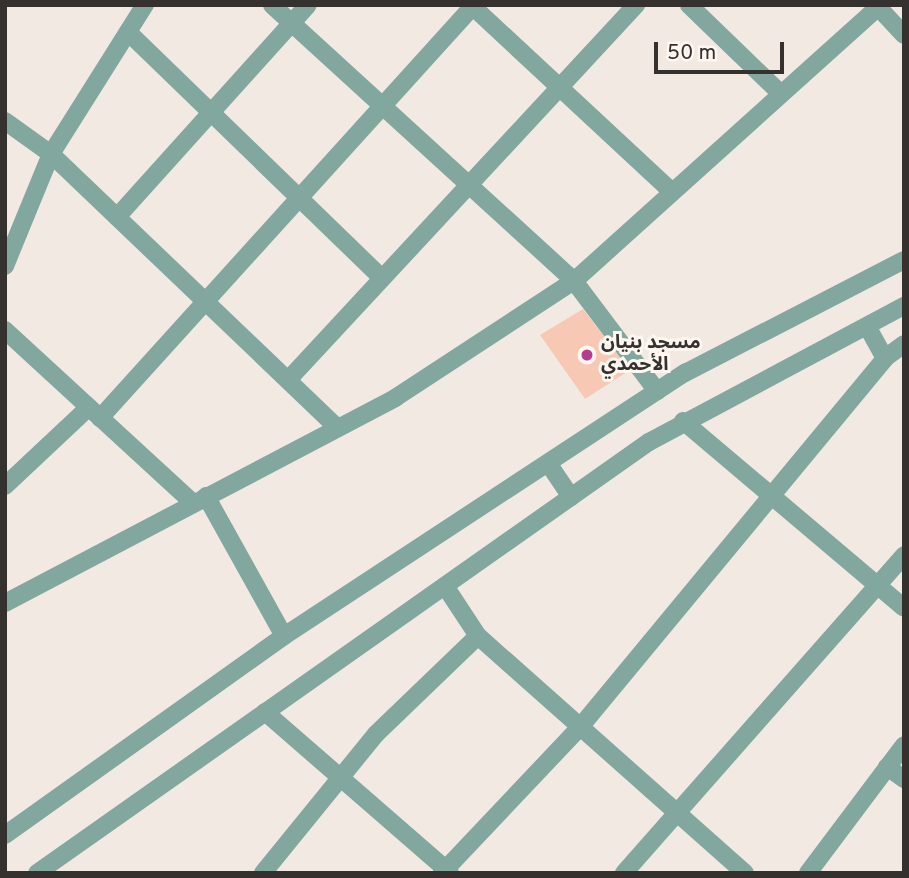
<!DOCTYPE html>
<meta charset="utf-8">
<style>
body{margin:0}
#map{position:relative;width:909px;height:878px;overflow:hidden;background:#f2e9e2;font-family:Overpass,"Noto Sans Arabic",sans-serif}
div>[style]{position:absolute}
[style*='--x']{left:calc(var(--x)*1px);top:calc(var(--y)*1px);width:calc(var(--w)*1px);rotate:calc(var(--a)*1deg)}
.building>*{inset:0;background:#f7c9b5}
.minor>*{height:18px;margin:-9px;padding:0 9px;transform-origin:9px;border-radius:9px;background:#81a79e}
.dots>*{width:19px;height:19px;translate:-50% -50%;box-sizing:border-box;border:4px solid #fef7f1;border-radius:50%}
span{translate:-50% -50%;white-space:nowrap;text-align:center;line-height:1.15;-webkit-text-stroke:6px #fef7f1;paint-order:stroke}
.poi-label{font-size:19px;color:#35312f;font-weight:700}
.left{translate:0 -50%;text-align:left}
.frame{position:absolute;inset:0;border:7px solid #35312f;pointer-events:none}
.scale{position:absolute;left:654px;top:42px;width:130px;height:32px;box-sizing:border-box;border:4px solid #35312f;border-top:0;padding-left:9px;font-size:21px;line-height:24px;white-space:nowrap;color:#35312f;-webkit-text-stroke:5px #fef7f1;paint-order:stroke}
</style>
<div id="map">
<div class="building">
<div style="clip-path:polygon(583px 309px,630px 370px,585px 399px,540px 335px)"></div>
</div>
<div class="minor">
<div style="--x:272;--y:5;--w:409;--a:42.4"></div>
<div style="--x:574;--y:281;--w:138;--a:53"></div>
<div style="--x:471;--y:5;--w:273;--a:42.9"></div>
<div style="--x:689;--y:5;--w:125;--a:44"></div>
<div style="--x:878;--y:7;--w:38;--a:47"></div>
<div style="--x:128;--y:32;--w:352;--a:44.1"></div>
<div style="--x:5;--y:121;--w:57;--a:35.7"></div>
<div style="--x:51;--y:154;--w:395;--a:43.7"></div>
<div style="--x:117;--y:217;--w:285;--a:-48"></div>
<div style="--x:5;--y:266;--w:121;--a:-67.7"></div>
<div style="--x:51;--y:154;--w:176;--a:-57.8"></div>
<div style="--x:867;--y:326;--w:37;--a:61"></div>
<div style="--x:5;--y:330;--w:255;--a:42.6"></div>
<div style="--x:288;--y:380;--w:512;--a:-47.14"></div>
<div style="--x:100;--y:418;--w:557;--a:-47.84"></div>
<div style="--x:683;--y:421;--w:289;--a:40.2"></div>
<div style="--x:548;--y:463;--w:41;--a:55.9"></div>
<div style="--x:5;--y:486;--w:115;--a:-43.2"></div>
<div style="--x:206;--y:496;--w:160;--a:60.9"></div>
<div style="--x:445;--y:586;--w:60;--a:56.6"></div>
<div style="--x:478;--y:636;--w:357;--a:41.6"></div>
<div style="--x:5;--y:603;--w:441;--a:-27.7"></div>
<div style="--x:395;--y:398;--w:214;--a:-33.2"></div>
<div style="--x:574;--y:281;--w:412;--a:-42"></div>
<div style="--x:265;--y:712;--w:245;--a:41"></div>
<div style="--x:887;--y:767;--w:21;--a:35"></div>
<div style="--x:5;--y:835;--w:343;--a:-35.5"></div>
<div style="--x:284;--y:636;--w:480;--a:-33.3"></div>
<div style="--x:685;--y:373;--w:246;--a:-27.3"></div>
<div style="--x:37;--y:873;--w:749;--a:-35.16"></div>
<div style="--x:649;--y:442;--w:289;--a:-28.1"></div>
<div style="--x:263;--y:873;--w:179;--a:-50.9"></div>
<div style="--x:376;--y:734;--w:141;--a:-43.9"></div>
<div style="--x:442;--y:873;--w:202;--a:-46.6"></div>
<div style="--x:581;--y:726;--w:477;--a:-50.4"></div>
<div style="--x:885;--y:358;--w:24;--a:-36"></div>
<div style="--x:624;--y:873;--w:424;--a:-48.6"></div>
<div style="--x:808;--y:873;--w:160;--a:-53.1"></div>
</div>
<div class="dots">
<div style="left:587px;top:355px;background:#b73c8d"></div>
</div>
<div class="poi-label">
<span class="left" style="left:601px;top:355px">مسجد بنيان<br>الأحمدي</span>
</div>
<div class="frame"></div>
<div class="scale">50 m</div>
</div>
